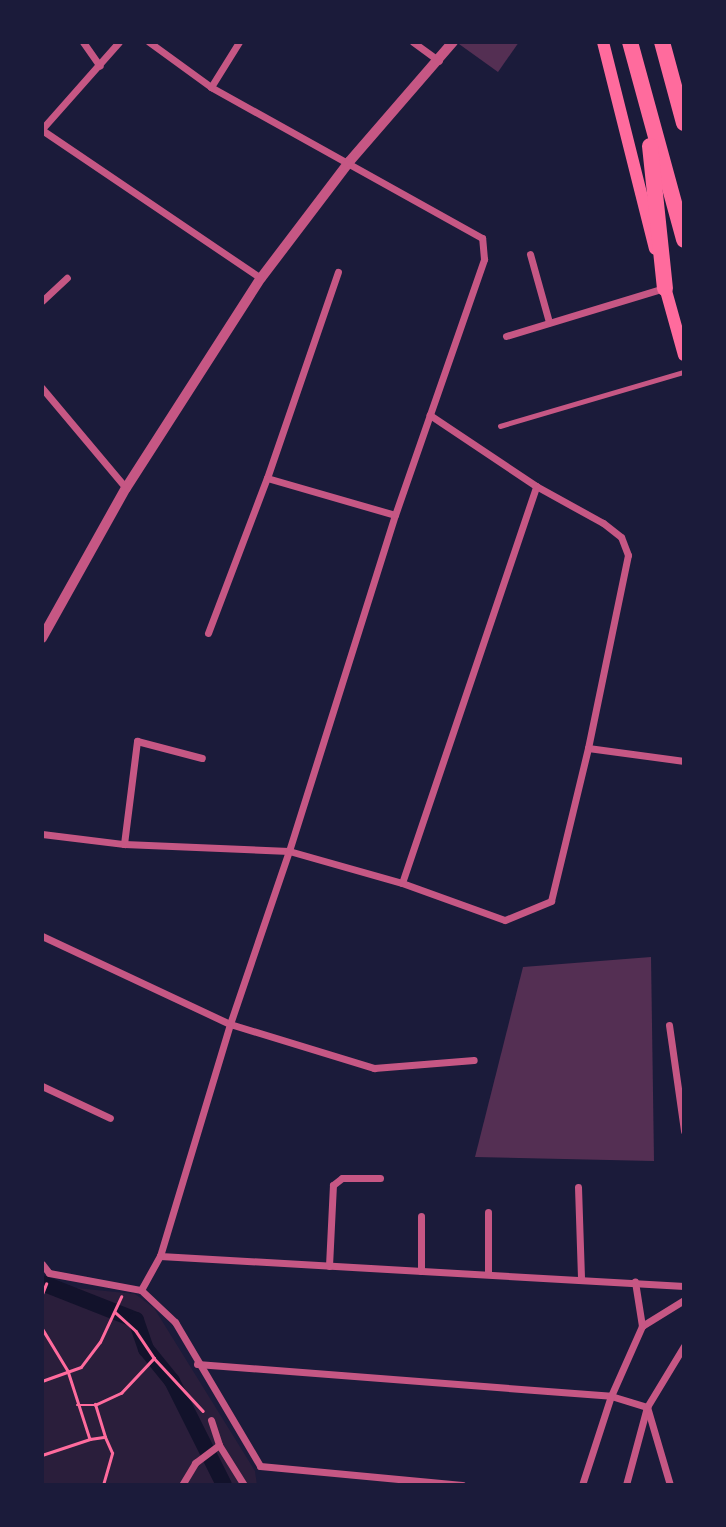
<!DOCTYPE html>
<style>
body{margin:0}
#map{position:relative;width:726px;height:1527px;overflow:hidden;background:#1b1b3a;font-family:"Varela Round",sans-serif}
div>[style]{position:absolute}
[style*='--x']{left:calc(var(--x)*1px);top:calc(var(--y)*1px);width:calc(var(--w)*1px);rotate:calc(var(--a)*1deg)}
.green>*{inset:0;background:#2a1e3b}
.canal>*{height:16px;margin:-8px;padding:0 8px;transform-origin:8px;border-radius:8px;background:#12122b}
.building>*{inset:0;background:#542f53}
.path>*{height:2.5px;margin:-1.25px;padding:0 1.25px;transform-origin:1.25px;border-radius:1.25px;background:#ff6b9d}
.service>*{height:4.5px;margin:-2.25px;padding:0 2.25px;transform-origin:2.25px;border-radius:2.25px;background:#c65784}
.minor>*{height:7px;margin:-3.5px;padding:0 3.5px;transform-origin:3.5px;border-radius:3.5px;background:#c65784}
.tertiary>*{height:10px;margin:-5px;padding:0 5px;transform-origin:5px;border-radius:5px;background:#c65784}
.secondary>*{height:12px;margin:-6px;padding:0 6px;transform-origin:6px;border-radius:6px;background:#ff6b9d}
.trunk>*{height:16px;margin:-8px;padding:0 8px;transform-origin:8px;border-radius:8px;background:#ff6b9d}
span{translate:-50% -50%;white-space:nowrap;text-align:center;line-height:1.15;-webkit-text-stroke:6px #1b1b3a;paint-order:stroke}
.frame{position:absolute;inset:0;border:44px solid #1b1b3a;pointer-events:none}
</style>
<div id="map">
<div class="green">
<div style="clip-path:polygon(42px 1277px,57px 1286px,135px 1294px,154px 1308px,255px 1471px,257px 1485px,42px 1485px)"></div>
</div>
<div class="canal">
<div style="--x:42;--y:1283;--w:101;--a:21.5"></div>
<div style="--x:136;--y:1320;--w:31;--a:71"></div>
<div style="--x:146;--y:1349;--w:41;--a:50.9"></div>
<div style="--x:172;--y:1381;--w:116;--a:63.4"></div>
</div>
<div class="building">
<div style="clip-path:polygon(461px 42px,519px 42px,498px 72px,459px 44px)"></div>
<div style="clip-path:polygon(651px 957px,654px 1161px,475px 1157px,523px 967px)"></div>
</div>
<div class="path">
<div style="--x:42;--y:1294;--w:11;--a:-68"></div>
<div style="--x:115;--y:1312;--w:28;--a:42"></div>
<div style="--x:136;--y:1331;--w:32;--a:56"></div>
<div style="--x:154;--y:1358;--w:72;--a:47.2"></div>
<div style="--x:42;--y:1328;--w:50;--a:58.8"></div>
<div style="--x:68;--y:1371;--w:71;--a:72.1"></div>
<div style="--x:42;--y:1381;--w:41;--a:-19.7"></div>
<div style="--x:81;--y:1367;--w:31;--a:-53"></div>
<div style="--x:100;--y:1342;--w:50;--a:-65"></div>
<div style="--x:77;--y:1405;--w:18;--a:0"></div>
<div style="--x:95;--y:1405;--w:29;--a:-25"></div>
<div style="--x:121;--y:1393;--w:48;--a:-46.7"></div>
<div style="--x:42;--y:1455;--w:51;--a:-18.4"></div>
<div style="--x:90;--y:1439;--w:15;--a:-8"></div>
<div style="--x:105;--y:1437;--w:34;--a:-107"></div>
<div style="--x:103;--y:1485;--w:33;--a:-74"></div>
<div style="--x:112;--y:1453;--w:17;--a:-114"></div>
</div>
<div class="service">
<div style="--x:500;--y:426;--w:192;--a:-16.4"></div>
</div>
<div class="minor">
<div style="--x:83;--y:42;--w:29;--a:55"></div>
<div style="--x:413;--y:42;--w:32;--a:36"></div>
<div style="--x:211;--y:87;--w:53;--a:-58.1"></div>
<div style="--x:42;--y:129;--w:116;--a:-48.5"></div>
<div style="--x:42;--y:130;--w:264;--a:34.1"></div>
<div style="--x:530;--y:254;--w:71;--a:74.4"></div>
<div style="--x:42;--y:301;--w:34;--a:-43"></div>
<div style="--x:506;--y:336;--w:165;--a:-16.9"></div>
<div style="--x:42;--y:388;--w:131;--a:50"></div>
<div style="--x:267;--y:478;--w:133;--a:16.1"></div>
<div style="--x:208;--y:633;--w:166;--a:-69.2"></div>
<div style="--x:267;--y:478;--w:218;--a:-71"></div>
<div style="--x:588;--y:748;--w:97;--a:7.7"></div>
<div style="--x:42;--y:834;--w:83;--a:7"></div>
<div style="--x:124;--y:844;--w:165;--a:2.4"></div>
<div style="--x:289;--y:851;--w:117;--a:15.8"></div>
<div style="--x:402;--y:883;--w:109;--a:19.8"></div>
<div style="--x:505;--y:920;--w:50;--a:-22.4"></div>
<div style="--x:551;--y:901;--w:157;--a:-76.4"></div>
<div style="--x:588;--y:748;--w:197;--a:-78.3"></div>
<div style="--x:628;--y:555;--w:19;--a:-111"></div>
<div style="--x:621;--y:537;--w:23;--a:-142"></div>
<div style="--x:603;--y:523;--w:77;--a:-151.1"></div>
<div style="--x:124;--y:844;--w:104;--a:-82.8"></div>
<div style="--x:137;--y:741;--w:67;--a:14.7"></div>
<div style="--x:402;--y:883;--w:419;--a:-71.3"></div>
<div style="--x:536;--y:486;--w:128;--a:-146.2"></div>
<div style="--x:42;--y:936;--w:208;--a:25.1"></div>
<div style="--x:230;--y:1024;--w:151;--a:17"></div>
<div style="--x:374;--y:1068;--w:100;--a:-4.6"></div>
<div style="--x:669;--y:1025;--w:107;--a:81.9"></div>
<div style="--x:42;--y:1086;--w:75;--a:25.2"></div>
<div style="--x:578;--y:1187;--w:92;--a:88.1"></div>
<div style="--x:160;--y:1256;--w:525;--a:3.28"></div>
<div style="--x:42;--y:1264;--w:11;--a:52"></div>
<div style="--x:49;--y:1273;--w:94;--a:10.5"></div>
<div style="--x:141;--y:1290;--w:47;--a:43.3"></div>
<div style="--x:175;--y:1322;--w:167;--a:59.4"></div>
<div style="--x:260;--y:1466;--w:203;--a:5.4"></div>
<div style="--x:329;--y:1266;--w:81;--a:-87.2"></div>
<div style="--x:333;--y:1185;--w:11;--a:-38"></div>
<div style="--x:342;--y:1178;--w:38;--a:0"></div>
<div style="--x:421;--y:1271;--w:55;--a:-90"></div>
<div style="--x:488;--y:1274;--w:62;--a:-90"></div>
<div style="--x:141;--y:1290;--w:39;--a:-61"></div>
<div style="--x:160;--y:1256;--w:242;--a:-73.2"></div>
<div style="--x:230;--y:1024;--w:183;--a:-71.2"></div>
<div style="--x:289;--y:851;--w:352;--a:-72.5"></div>
<div style="--x:395;--y:515;--w:271;--a:-70.8"></div>
<div style="--x:484;--y:259;--w:21;--a:-95"></div>
<div style="--x:482;--y:238;--w:310;--a:-150.9"></div>
<div style="--x:211;--y:87;--w:77;--a:-144"></div>
<div style="--x:642;--y:1326;--w:49;--a:-31.8"></div>
<div style="--x:197;--y:1364;--w:415;--a:4.4"></div>
<div style="--x:611;--y:1396;--w:38;--a:17"></div>
<div style="--x:647;--y:1407;--w:81;--a:105.1"></div>
<div style="--x:211;--y:1420;--w:26;--a:72"></div>
<div style="--x:219;--y:1445;--w:47;--a:58"></div>
<div style="--x:182;--y:1485;--w:26;--a:-59"></div>
<div style="--x:195;--y:1463;--w:30;--a:-37"></div>
<div style="--x:582;--y:1485;--w:94;--a:-72"></div>
<div style="--x:611;--y:1396;--w:77;--a:-66.1"></div>
<div style="--x:642;--y:1326;--w:45;--a:-99"></div>
<div style="--x:670;--y:1485;--w:81;--a:-106.4"></div>
<div style="--x:647;--y:1407;--w:71;--a:-58.8"></div>
</div>
<div class="tertiary">
<div style="--x:42;--y:638;--w:172;--a:-60.8"></div>
<div style="--x:126;--y:488;--w:250;--a:-57.3"></div>
<div style="--x:261;--y:278;--w:146;--a:-52.8"></div>
<div style="--x:349;--y:162;--w:159;--a:-49.1"></div>
</div>
<div class="secondary">
<div style="--x:603;--y:42;--w:213;--a:75.9"></div>
<div style="--x:663;--y:280;--w:78;--a:74.4"></div>
</div>
<div class="trunk">
<div style="--x:630;--y:42;--w:205;--a:74.7"></div>
<div style="--x:662;--y:42;--w:84;--a:74.8"></div>
<div style="--x:650;--y:146;--w:143;--a:84"></div>
</div>
<div class="frame"></div>
</div>
